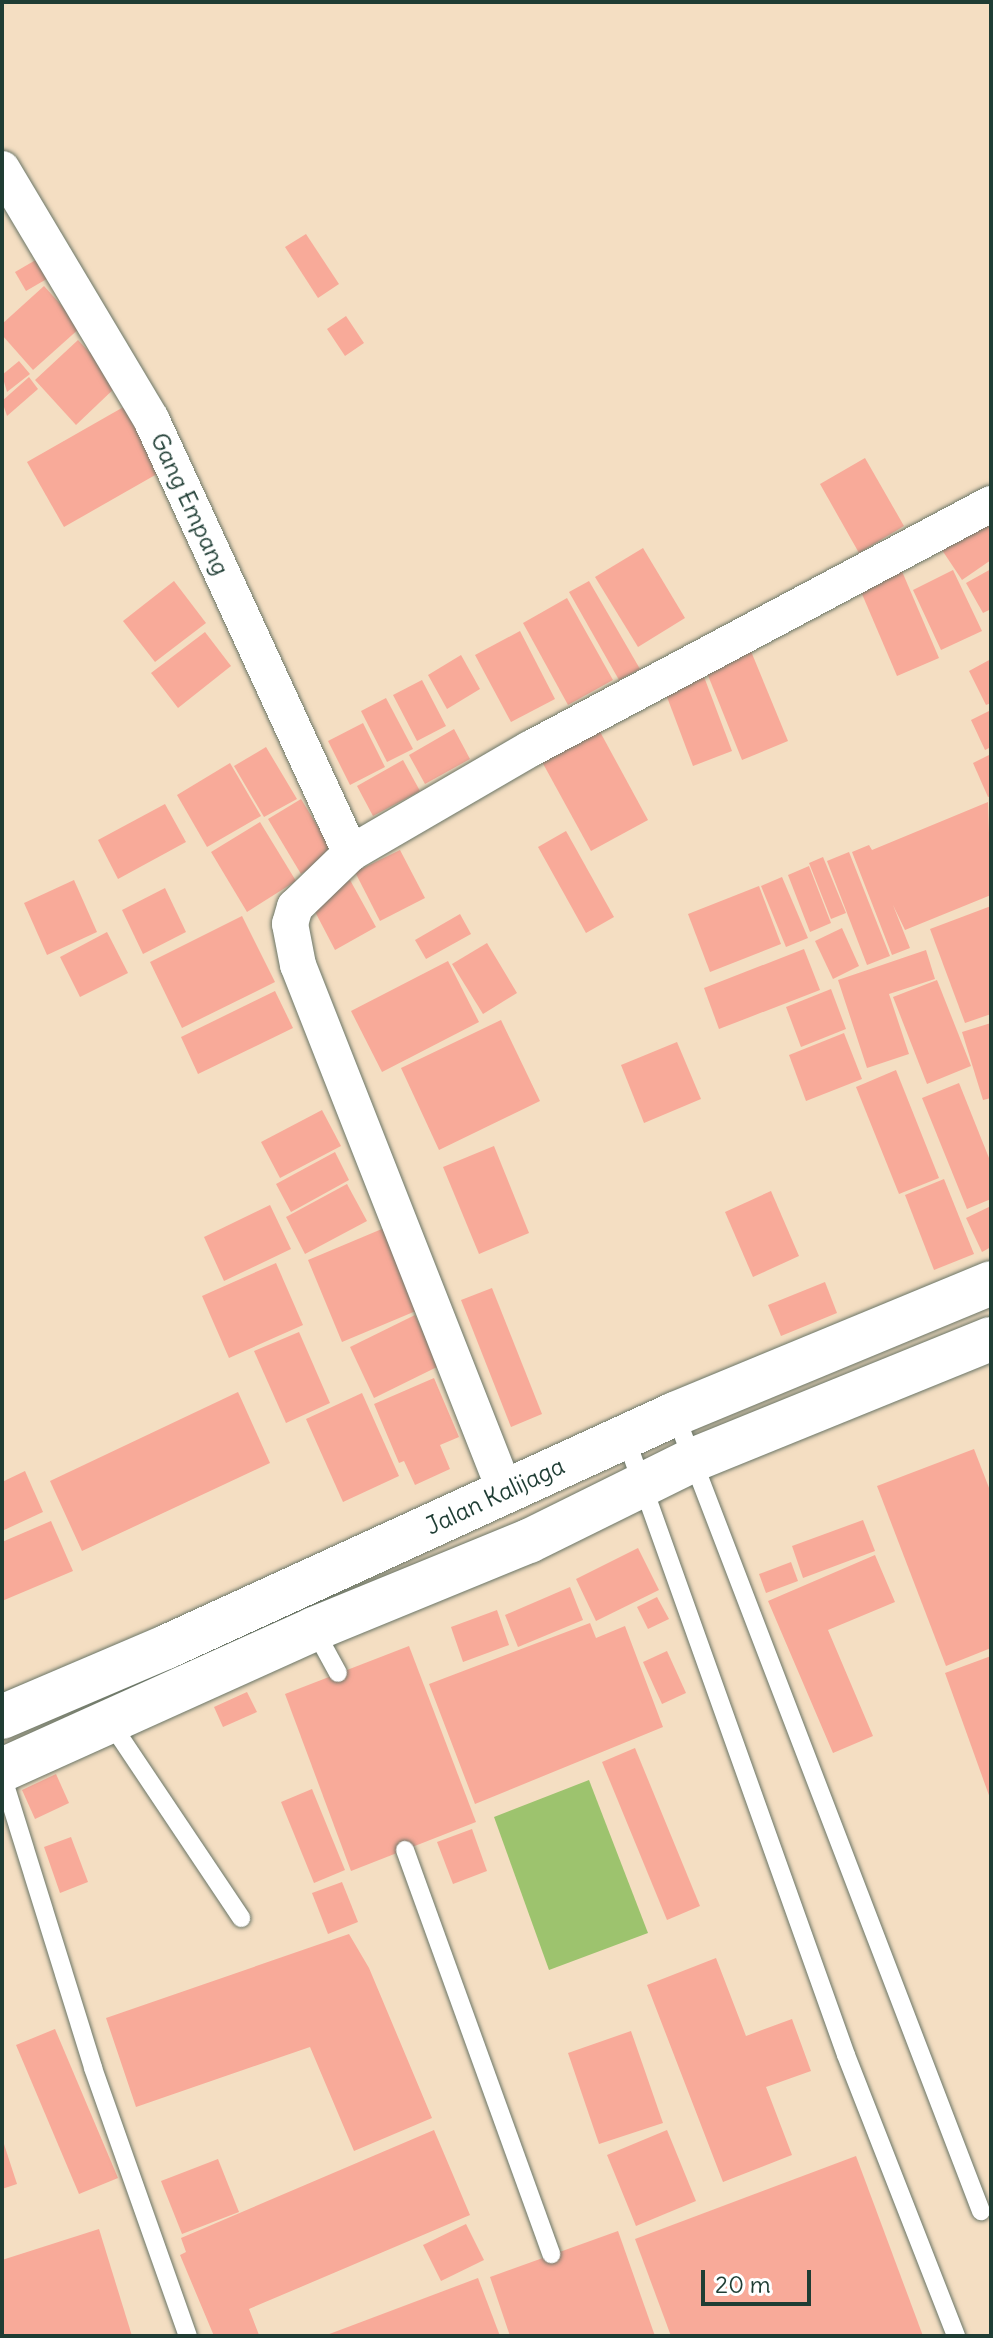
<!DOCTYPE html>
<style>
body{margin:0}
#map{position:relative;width:993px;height:2338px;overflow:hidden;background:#f4dec2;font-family:Delius,sans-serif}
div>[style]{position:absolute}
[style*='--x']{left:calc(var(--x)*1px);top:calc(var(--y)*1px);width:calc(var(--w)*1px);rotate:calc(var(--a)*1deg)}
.green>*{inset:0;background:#9dc36e}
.building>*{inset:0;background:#f8aa99}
.roads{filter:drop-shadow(0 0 2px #6a7566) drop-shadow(0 0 2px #6a7566)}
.service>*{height:18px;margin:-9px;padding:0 9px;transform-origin:9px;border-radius:9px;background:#fff}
.minor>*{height:36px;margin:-18px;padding:0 18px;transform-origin:18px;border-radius:18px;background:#fff}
.trunk>*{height:44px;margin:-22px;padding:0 22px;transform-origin:22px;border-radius:22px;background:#fff}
span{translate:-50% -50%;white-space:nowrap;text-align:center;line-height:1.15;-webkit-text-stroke:7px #fff;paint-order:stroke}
.street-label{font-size:24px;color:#1f3d34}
.frame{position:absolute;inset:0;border:4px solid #1f3d34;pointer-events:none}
.scale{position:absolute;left:701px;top:2270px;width:110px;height:36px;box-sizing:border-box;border:4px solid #1f3d34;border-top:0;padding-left:10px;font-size:24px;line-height:28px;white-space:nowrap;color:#1f3d34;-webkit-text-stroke:6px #fff;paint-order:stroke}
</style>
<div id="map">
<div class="green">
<div style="clip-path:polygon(589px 1780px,648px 1933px,549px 1970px,494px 1817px)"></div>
</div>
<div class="building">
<div style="clip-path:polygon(306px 234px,339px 284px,318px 298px,285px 247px)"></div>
<div style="clip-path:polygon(46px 254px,57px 273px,26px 291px,15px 272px)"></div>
<div style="clip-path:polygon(44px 286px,81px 327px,33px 370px,2px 335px,2px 324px)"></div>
<div style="clip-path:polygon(346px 316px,364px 343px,345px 356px,327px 329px)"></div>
<div style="clip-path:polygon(78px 340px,119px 384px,76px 425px,35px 380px)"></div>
<div style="clip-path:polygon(19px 361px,30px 374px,7px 392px,2px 375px)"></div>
<div style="clip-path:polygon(29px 377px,38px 389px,7px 416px,2px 401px)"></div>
<div style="clip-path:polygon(127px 405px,164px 470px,64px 527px,27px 462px)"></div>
<div style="clip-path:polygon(865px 458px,904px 526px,859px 553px,820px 484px)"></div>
<div style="clip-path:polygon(991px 521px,991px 560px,962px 580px,940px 547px)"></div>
<div style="clip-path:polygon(643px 548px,685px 618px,638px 647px,595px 577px)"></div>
<div style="clip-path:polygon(901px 569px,939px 658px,897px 676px,859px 587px)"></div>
<div style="clip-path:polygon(991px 569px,991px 609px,983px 613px,966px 583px)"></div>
<div style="clip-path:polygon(953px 570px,982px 631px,941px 650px,913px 590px)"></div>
<div style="clip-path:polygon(174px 581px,206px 623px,155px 662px,123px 621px)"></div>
<div style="clip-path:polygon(589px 581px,640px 669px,619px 680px,569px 592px)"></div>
<div style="clip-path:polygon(567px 598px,613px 680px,568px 705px,523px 623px)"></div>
<div style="clip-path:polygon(520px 631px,555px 699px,511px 722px,475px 655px)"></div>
<div style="clip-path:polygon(205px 632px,231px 666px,178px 708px,151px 673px)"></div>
<div style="clip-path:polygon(748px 644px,788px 741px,742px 760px,703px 663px)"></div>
<div style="clip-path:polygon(461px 655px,480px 689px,447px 709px,428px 675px)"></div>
<div style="clip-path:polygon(991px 659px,991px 703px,986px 705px,969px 671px)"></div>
<div style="clip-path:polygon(703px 674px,732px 751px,693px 766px,664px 689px)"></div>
<div style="clip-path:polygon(422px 680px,446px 726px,417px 741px,393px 695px)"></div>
<div style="clip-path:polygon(386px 698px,413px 749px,387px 762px,361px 711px)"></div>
<div style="clip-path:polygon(991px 710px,991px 747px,985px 750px,971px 720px)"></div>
<div style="clip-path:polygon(592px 717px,648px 820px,591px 851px,535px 749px)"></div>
<div style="clip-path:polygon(363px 723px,385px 767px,350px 785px,328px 741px)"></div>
<div style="clip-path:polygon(454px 729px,470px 759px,425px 784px,409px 755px)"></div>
<div style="clip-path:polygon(266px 747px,297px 799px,264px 817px,234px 766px)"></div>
<div style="clip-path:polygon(991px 754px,991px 796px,988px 797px,973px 763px)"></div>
<div style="clip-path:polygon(403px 760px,420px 791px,373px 816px,357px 786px)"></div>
<div style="clip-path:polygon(230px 763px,261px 816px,207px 847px,177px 795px)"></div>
<div style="clip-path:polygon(301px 799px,334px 853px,301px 874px,268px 819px)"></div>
<div style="clip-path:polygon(988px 802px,991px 895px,905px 930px,893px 905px,910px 948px,892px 955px,852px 852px,869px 845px,872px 850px)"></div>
<div style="clip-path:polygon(165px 804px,186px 842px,118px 879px,98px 840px)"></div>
<div style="clip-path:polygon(260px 822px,296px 881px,247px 912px,211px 852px)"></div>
<div style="clip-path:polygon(566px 831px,614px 917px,586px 933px,538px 847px)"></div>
<div style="clip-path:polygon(400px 850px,425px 898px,380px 921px,355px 872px)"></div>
<div style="clip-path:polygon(849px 852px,890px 956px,867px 965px,827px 861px)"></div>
<div style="clip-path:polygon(823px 857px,846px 913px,831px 919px,809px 863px)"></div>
<div style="clip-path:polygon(809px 866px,831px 923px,810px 932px,788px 875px)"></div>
<div style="clip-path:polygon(782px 877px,808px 938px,786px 947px,761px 886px)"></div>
<div style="clip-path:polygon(74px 880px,97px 932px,47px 955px,24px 903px)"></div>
<div style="clip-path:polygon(350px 880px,376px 927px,335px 950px,310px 902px)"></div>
<div style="clip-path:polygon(759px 886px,781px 944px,710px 972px,688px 914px)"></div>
<div style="clip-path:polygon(165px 888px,186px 932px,143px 954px,122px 910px)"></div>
<div style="clip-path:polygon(991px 906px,991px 1014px,965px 1023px,930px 929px)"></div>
<div style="clip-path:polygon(460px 914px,471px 934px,426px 959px,415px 940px)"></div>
<div style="clip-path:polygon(242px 916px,275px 982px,182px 1028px,150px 962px)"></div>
<div style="clip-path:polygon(842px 928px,859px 966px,833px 979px,815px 941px)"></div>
<div style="clip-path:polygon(107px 932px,128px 973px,80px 997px,60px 957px)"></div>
<div style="clip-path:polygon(487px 943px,517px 993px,483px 1014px,452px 964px)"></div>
<div style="clip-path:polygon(804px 949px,820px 990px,719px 1029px,704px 988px)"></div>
<div style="clip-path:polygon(926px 950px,935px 979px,889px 994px,909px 1054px,867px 1068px,838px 980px)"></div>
<div style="clip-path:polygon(448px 961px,479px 1022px,382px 1072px,351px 1011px)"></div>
<div style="clip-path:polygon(937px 980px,971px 1066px,927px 1084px,893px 997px)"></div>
<div style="clip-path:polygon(831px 989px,846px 1029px,801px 1047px,786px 1007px)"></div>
<div style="clip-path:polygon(275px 991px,293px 1028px,198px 1074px,181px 1037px)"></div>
<div style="clip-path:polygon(501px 1020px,540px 1101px,439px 1150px,401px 1068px)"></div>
<div style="clip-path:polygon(991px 1023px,991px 1098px,983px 1100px,962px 1032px)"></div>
<div style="clip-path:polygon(844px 1033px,862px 1079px,806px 1101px,789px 1055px)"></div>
<div style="clip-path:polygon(677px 1042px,701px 1099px,644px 1123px,621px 1065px)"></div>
<div style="clip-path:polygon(896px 1070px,939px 1178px,899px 1194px,856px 1087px)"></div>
<div style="clip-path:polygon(959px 1083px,991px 1163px,991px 1199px,967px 1209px,922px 1098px)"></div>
<div style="clip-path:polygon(322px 1110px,341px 1146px,280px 1178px,261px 1142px)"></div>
<div style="clip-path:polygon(494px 1146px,529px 1233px,479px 1254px,443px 1167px)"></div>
<div style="clip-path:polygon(335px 1152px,349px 1180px,291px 1212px,276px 1184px)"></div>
<div style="clip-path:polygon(944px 1179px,974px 1254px,934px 1270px,905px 1195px)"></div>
<div style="clip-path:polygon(347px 1184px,367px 1221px,305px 1254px,286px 1217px)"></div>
<div style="clip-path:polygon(771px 1191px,799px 1256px,753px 1277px,725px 1212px)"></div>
<div style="clip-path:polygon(270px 1205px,291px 1249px,224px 1281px,204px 1237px)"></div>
<div style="clip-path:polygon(991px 1206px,991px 1247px,982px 1252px,966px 1218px)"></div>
<div style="clip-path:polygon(389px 1226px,423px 1308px,342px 1342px,308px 1260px)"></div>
<div style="clip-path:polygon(276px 1263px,303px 1325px,229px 1358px,202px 1296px)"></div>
<div style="clip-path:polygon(825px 1282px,837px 1313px,781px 1336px,768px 1305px)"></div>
<div style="clip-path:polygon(492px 1288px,542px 1414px,511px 1427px,461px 1300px)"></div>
<div style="clip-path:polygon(415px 1315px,439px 1366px,374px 1398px,350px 1347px)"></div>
<div style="clip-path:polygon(299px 1332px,330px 1403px,286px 1423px,254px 1351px)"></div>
<div style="clip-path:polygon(434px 1378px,459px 1437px,440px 1445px,450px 1469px,415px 1485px,404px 1461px,399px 1463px,374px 1404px)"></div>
<div style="clip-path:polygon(238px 1392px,270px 1463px,82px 1551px,50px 1481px)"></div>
<div style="clip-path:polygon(362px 1393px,399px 1476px,343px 1502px,306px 1419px)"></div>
<div style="clip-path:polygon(974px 1449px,991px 1493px,991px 1648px,946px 1666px,877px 1486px)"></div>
<div style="clip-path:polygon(25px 1471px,43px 1512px,2px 1531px,2px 1482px)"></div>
<div style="clip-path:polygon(863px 1520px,875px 1551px,803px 1578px,792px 1546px)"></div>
<div style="clip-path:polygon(51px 1521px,73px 1571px,2px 1601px,2px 1542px)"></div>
<div style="clip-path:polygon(638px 1548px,659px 1590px,596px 1621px,576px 1579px)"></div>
<div style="clip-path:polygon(875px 1555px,895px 1602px,828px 1630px,873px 1736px,833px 1753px,768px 1601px)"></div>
<div style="clip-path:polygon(791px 1562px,798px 1581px,766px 1593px,759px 1574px)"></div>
<div style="clip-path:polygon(570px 1587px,583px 1620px,518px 1647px,505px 1615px)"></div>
<div style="clip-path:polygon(657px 1597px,669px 1619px,648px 1629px,637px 1607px)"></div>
<div style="clip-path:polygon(497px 1610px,509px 1645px,463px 1662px,451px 1627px)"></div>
<div style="clip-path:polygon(590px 1623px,596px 1638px,625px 1626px,663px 1727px,475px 1804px,429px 1684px)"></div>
<div style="clip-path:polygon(409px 1646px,476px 1822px,351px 1871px,285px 1694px)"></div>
<div style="clip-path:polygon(667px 1651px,686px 1693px,662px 1704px,643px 1662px)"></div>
<div style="clip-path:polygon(991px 1656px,991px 1801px,945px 1673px)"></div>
<div style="clip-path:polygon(247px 1692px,257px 1712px,223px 1727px,214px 1707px)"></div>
<div style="clip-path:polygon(635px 1748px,700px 1906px,667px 1920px,602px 1762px)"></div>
<div style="clip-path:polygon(56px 1774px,69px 1803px,35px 1819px,22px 1790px)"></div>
<div style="clip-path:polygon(312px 1789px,345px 1870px,314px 1883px,281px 1802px)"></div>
<div style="clip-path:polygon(472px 1829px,487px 1871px,453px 1884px,437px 1842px)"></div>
<div style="clip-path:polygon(71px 1837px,88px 1882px,60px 1893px,44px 1847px)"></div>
<div style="clip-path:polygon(342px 1882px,358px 1922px,328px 1934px,312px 1893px)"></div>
<div style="clip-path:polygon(349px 1934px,369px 1968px,432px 2118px,354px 2151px,310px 2047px,136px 2107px,106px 2018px)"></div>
<div style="clip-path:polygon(716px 1958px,746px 2036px,792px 2019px,811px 2071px,766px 2087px,792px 2155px,723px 2182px,647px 1985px)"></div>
<div style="clip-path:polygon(55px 2029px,118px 2178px,79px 2194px,16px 2045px)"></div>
<div style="clip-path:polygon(631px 2031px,663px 2123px,599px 2144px,568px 2053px)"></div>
<div style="clip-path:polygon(434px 2130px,470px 2215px,249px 2309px,259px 2335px,214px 2336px,180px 2255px,186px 2252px,181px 2238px)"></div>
<div style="clip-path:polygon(667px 2130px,696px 2201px,636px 2226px,607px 2155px)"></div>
<div style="clip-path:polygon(2px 2138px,17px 2184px,2px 2189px)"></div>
<div style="clip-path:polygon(856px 2156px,923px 2336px,671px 2336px,635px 2239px)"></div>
<div style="clip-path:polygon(218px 2159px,239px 2212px,182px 2234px,161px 2181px)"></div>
<div style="clip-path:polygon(466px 2224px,484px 2260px,441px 2281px,423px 2245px)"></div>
<div style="clip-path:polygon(99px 2229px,132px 2336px,4px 2336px,2px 2260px)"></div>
<div style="clip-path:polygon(618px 2231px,655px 2336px,510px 2336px,490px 2277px)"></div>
<div style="clip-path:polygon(478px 2278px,500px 2336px,324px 2336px)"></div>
</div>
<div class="roads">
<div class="service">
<div style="--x:675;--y:1414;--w:854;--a:69"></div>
<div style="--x:625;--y:1436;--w:657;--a:70.35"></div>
<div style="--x:846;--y:2055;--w:302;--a:68.6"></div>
<div style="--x:314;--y:1629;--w:50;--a:61.4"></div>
<div style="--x:110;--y:1722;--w:236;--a:56.2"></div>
<div style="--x:2;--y:1775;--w:307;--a:72.7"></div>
<div style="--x:93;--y:2068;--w:284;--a:70.5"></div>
<div style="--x:405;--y:1850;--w:430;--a:70.1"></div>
</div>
<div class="minor">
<div style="--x:2;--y:169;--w:291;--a:59.2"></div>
<div style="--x:151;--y:419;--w:478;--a:65.3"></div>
<div style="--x:505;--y:1491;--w:565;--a:-111.48"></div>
<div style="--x:298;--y:965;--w:42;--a:-101"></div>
<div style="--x:290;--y:924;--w:18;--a:-74"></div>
<div style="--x:295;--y:907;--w:78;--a:-44"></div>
<div style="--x:351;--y:853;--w:207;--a:-30.2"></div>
<div style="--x:530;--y:749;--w:522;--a:-27.99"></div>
</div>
<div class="trunk">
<div style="--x:2;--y:1717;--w:178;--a:-23.1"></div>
<div style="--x:166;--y:1647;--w:560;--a:-24.6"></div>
<div style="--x:675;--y:1414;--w:342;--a:-22.5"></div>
<div style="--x:2;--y:1770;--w:342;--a:-24.3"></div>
<div style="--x:314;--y:1629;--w:232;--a:-22.3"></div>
<div style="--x:529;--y:1541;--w:185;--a:-26.3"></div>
<div style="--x:695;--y:1459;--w:319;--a:-22.1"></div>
</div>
</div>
<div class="street-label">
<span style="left:190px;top:504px;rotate:65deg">Gang Empang</span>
<span style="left:495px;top:1496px;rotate:-25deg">Jalan Kalijaga</span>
</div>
<div class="frame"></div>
<div class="scale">20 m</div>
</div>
